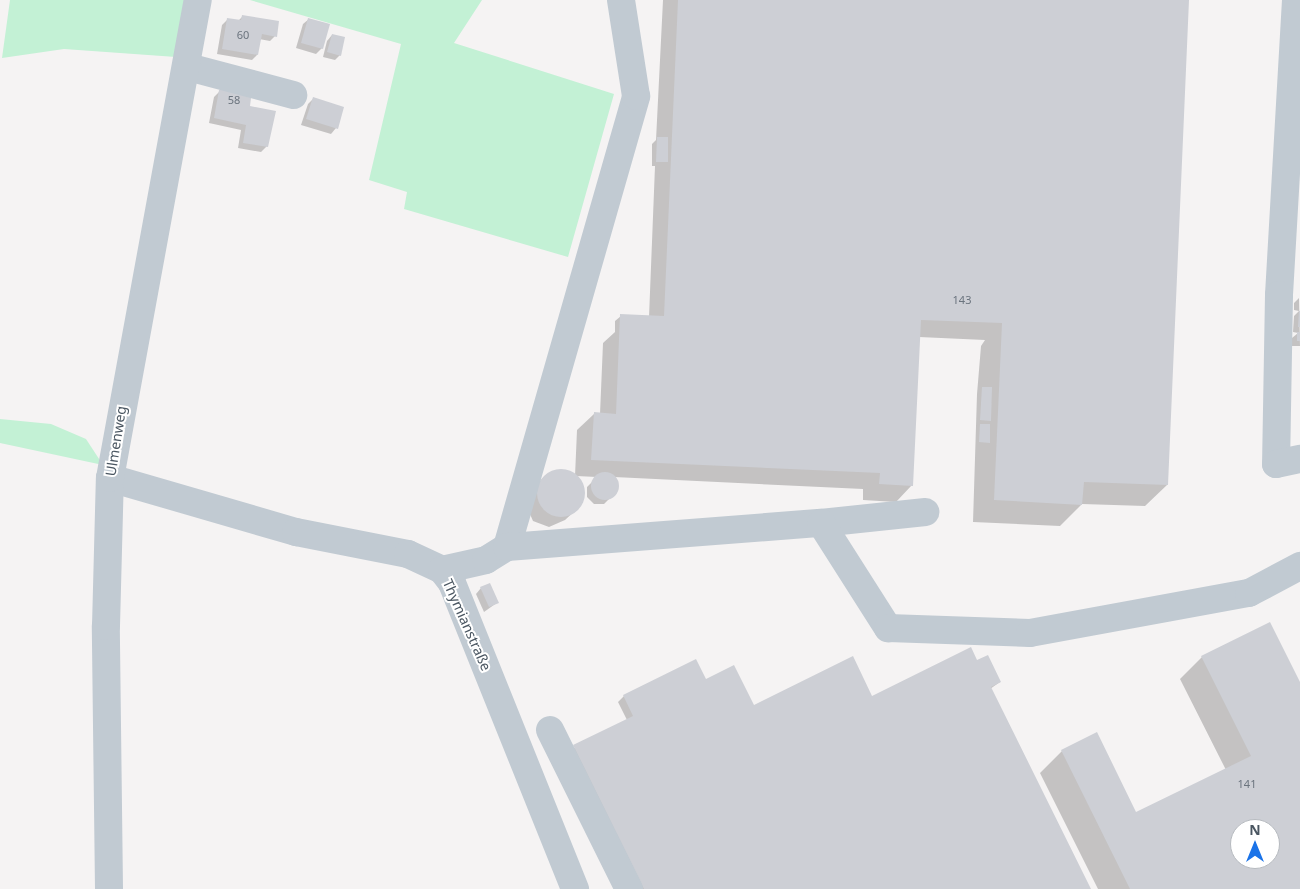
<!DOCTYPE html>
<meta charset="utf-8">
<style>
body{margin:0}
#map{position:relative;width:1300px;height:889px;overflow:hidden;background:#f5f3f3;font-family:"Noto Sans",sans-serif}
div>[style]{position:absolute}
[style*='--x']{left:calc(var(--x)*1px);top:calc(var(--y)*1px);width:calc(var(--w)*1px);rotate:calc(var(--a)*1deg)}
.green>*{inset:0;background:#c3f1d5}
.shadow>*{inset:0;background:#0003}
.building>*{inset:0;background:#cdcfd5}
.round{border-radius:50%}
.minor>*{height:28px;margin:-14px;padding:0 14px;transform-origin:14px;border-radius:14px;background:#c1cad2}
span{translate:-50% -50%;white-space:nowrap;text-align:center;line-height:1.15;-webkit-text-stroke:4px #fff;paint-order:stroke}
.number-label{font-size:11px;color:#6b747e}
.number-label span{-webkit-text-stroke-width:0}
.street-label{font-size:14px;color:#4a5661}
.north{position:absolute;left:1230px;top:819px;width:50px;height:50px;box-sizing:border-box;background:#fff;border:1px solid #b7bbc0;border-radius:50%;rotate:0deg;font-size:14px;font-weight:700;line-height:20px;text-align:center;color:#4a5661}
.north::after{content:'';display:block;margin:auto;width:18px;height:22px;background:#1a73e8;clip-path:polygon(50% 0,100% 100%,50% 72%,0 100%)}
</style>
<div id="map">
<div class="green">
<div style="clip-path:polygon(10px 0,187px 0,176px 57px,64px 49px,2px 58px)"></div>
<div style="clip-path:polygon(250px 0,482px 0,454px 43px,614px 94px,568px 257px,404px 209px,407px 192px,369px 180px,401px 44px)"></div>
<div style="clip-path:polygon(0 419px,51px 424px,86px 439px,103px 465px,0 443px)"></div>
</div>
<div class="shadow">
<div style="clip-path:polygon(663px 0,1188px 0,1167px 485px,1145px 506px,1082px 504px,1060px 526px,973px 522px,977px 394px,981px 346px,985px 340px,919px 337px,912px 485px,896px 502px,863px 500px,863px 489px,614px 477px,617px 491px,604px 504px,594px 504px,587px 497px,587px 487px,597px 477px,576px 476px,583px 492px,577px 509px,565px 520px,549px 527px,533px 521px,526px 505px,532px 489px,544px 477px,560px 470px,575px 476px,577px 430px,594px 414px,600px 414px,603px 343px,615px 332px,615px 321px,621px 316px,649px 317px,655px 166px,652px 166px,652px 144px,656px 140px)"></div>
<div style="clip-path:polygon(243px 16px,275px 36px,270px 41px,259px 39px,257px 55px,252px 60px,217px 54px,222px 25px,228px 19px,238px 21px)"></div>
<div style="clip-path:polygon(309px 19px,322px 48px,316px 54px,296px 48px,303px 24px)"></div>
<div style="clip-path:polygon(332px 35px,340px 55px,335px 60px,323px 57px,327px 41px)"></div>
<div style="clip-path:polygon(219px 92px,248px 107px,267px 146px,261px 152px,238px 148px,241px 130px,209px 123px,214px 97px)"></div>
<div style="clip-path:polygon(313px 99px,336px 128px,331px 134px,301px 125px,308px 104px)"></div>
<div style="clip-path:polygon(1299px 298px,1300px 346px,1292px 346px,1292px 338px,1298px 333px,1293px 332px,1294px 316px,1299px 311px,1294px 310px,1294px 303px)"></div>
<div style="clip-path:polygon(481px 588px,498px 602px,484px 612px,476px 594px)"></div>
<div style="clip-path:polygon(evenodd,1202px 657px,1300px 685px,1300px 889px,1098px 889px,1040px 773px,1062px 751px,1136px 814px,1226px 770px,1180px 679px,1202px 657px,1240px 829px,1270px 829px,1270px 859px,1240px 859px,1240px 829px)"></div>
<div style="clip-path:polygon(977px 662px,1000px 682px,990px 689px,1089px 889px,637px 889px,569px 751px,627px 720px,618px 702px,624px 696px,706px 681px,754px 707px,872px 697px)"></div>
</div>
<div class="building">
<div style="clip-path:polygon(678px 0,1189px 0,1168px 485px,1084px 482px,1082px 505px,994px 500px,1002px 323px,921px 320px,913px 486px,879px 484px,880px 473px,591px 460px,594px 412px,616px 414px,620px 314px,664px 316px)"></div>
<div style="clip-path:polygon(242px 15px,279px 21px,277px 37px,262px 34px,258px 55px,222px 49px,227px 18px,241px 20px)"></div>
<div style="clip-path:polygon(308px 18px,330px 24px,323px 49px,301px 43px)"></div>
<div style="clip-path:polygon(332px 34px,345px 37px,341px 56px,327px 52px)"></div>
<div style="clip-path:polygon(219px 90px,252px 90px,250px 106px,276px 111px,268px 147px,243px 143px,246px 125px,214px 118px)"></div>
<div style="clip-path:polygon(313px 97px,344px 107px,338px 129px,306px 119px)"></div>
<div style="clip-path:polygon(657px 137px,668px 137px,668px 162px,656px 162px)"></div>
<div style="clip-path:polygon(1299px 311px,1300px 311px,1300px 327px,1298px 327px)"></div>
<div style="clip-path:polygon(1297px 332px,1300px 332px,1300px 341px,1297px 341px)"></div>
<div style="clip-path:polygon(982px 387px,992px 387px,991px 421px,980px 420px)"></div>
<div style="clip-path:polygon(980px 424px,990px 424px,990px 443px,979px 442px)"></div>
<div class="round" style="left:537px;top:469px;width:48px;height:48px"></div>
<div class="round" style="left:591px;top:472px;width:28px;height:28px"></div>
<div style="clip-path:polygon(490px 583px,499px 603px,489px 607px,480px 587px)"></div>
<div style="clip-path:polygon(evenodd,1270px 622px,1300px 682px,1300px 889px,1130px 889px,1061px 750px,1097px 732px,1136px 812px,1251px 756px,1201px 656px,1270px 622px,1240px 829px,1270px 829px,1270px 859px,1240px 859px,1240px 829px)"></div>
<div style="clip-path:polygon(971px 647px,977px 660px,988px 655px,1001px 682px,991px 687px,1091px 889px,644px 889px,573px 745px,633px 716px,623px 695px,696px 659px,706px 679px,734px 665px,754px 705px,853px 656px,872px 696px)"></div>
</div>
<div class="minor">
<div style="--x:1296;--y:0;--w:295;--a:93.3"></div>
<div style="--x:1279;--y:295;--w:169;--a:91"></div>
<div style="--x:1276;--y:464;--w:25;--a:-12"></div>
<div style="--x:188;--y:67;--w:109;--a:14.9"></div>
<div style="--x:110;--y:478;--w:194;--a:16.2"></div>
<div style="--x:296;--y:532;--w:114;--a:11.1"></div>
<div style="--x:408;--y:554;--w:38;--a:25"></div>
<div style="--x:442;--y:570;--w:16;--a:52"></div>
<div style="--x:452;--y:583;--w:330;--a:68.1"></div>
<div style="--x:821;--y:523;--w:105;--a:-6"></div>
<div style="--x:507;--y:547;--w:469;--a:-74"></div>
<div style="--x:636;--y:96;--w:97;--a:-98.9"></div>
<div style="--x:442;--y:570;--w:45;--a:-12.8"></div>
<div style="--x:486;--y:560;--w:25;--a:-32"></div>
<div style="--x:507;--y:547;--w:315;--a:-4.4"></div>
<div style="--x:821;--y:523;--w:125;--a:57.5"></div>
<div style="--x:888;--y:628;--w:142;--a:2"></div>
<div style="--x:1030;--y:633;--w:223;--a:-10.4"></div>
<div style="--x:1249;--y:593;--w:58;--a:-27.9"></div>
<div style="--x:550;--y:730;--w:178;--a:63.6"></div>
<div style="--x:109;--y:889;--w:263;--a:-90.7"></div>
<div style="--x:106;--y:626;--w:148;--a:-88.5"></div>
<div style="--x:110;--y:478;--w:486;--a:-79.6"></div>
</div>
<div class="number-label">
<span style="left:243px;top:35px">60</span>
<span style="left:234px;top:100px">58</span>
<span style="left:962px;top:300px">143</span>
<span style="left:1247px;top:784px">141</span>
</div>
<div class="street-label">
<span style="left:116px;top:441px;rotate:-81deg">Ulmenweg</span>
<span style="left:467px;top:625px;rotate:66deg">Thymianstraße</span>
</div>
<div class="north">N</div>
</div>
